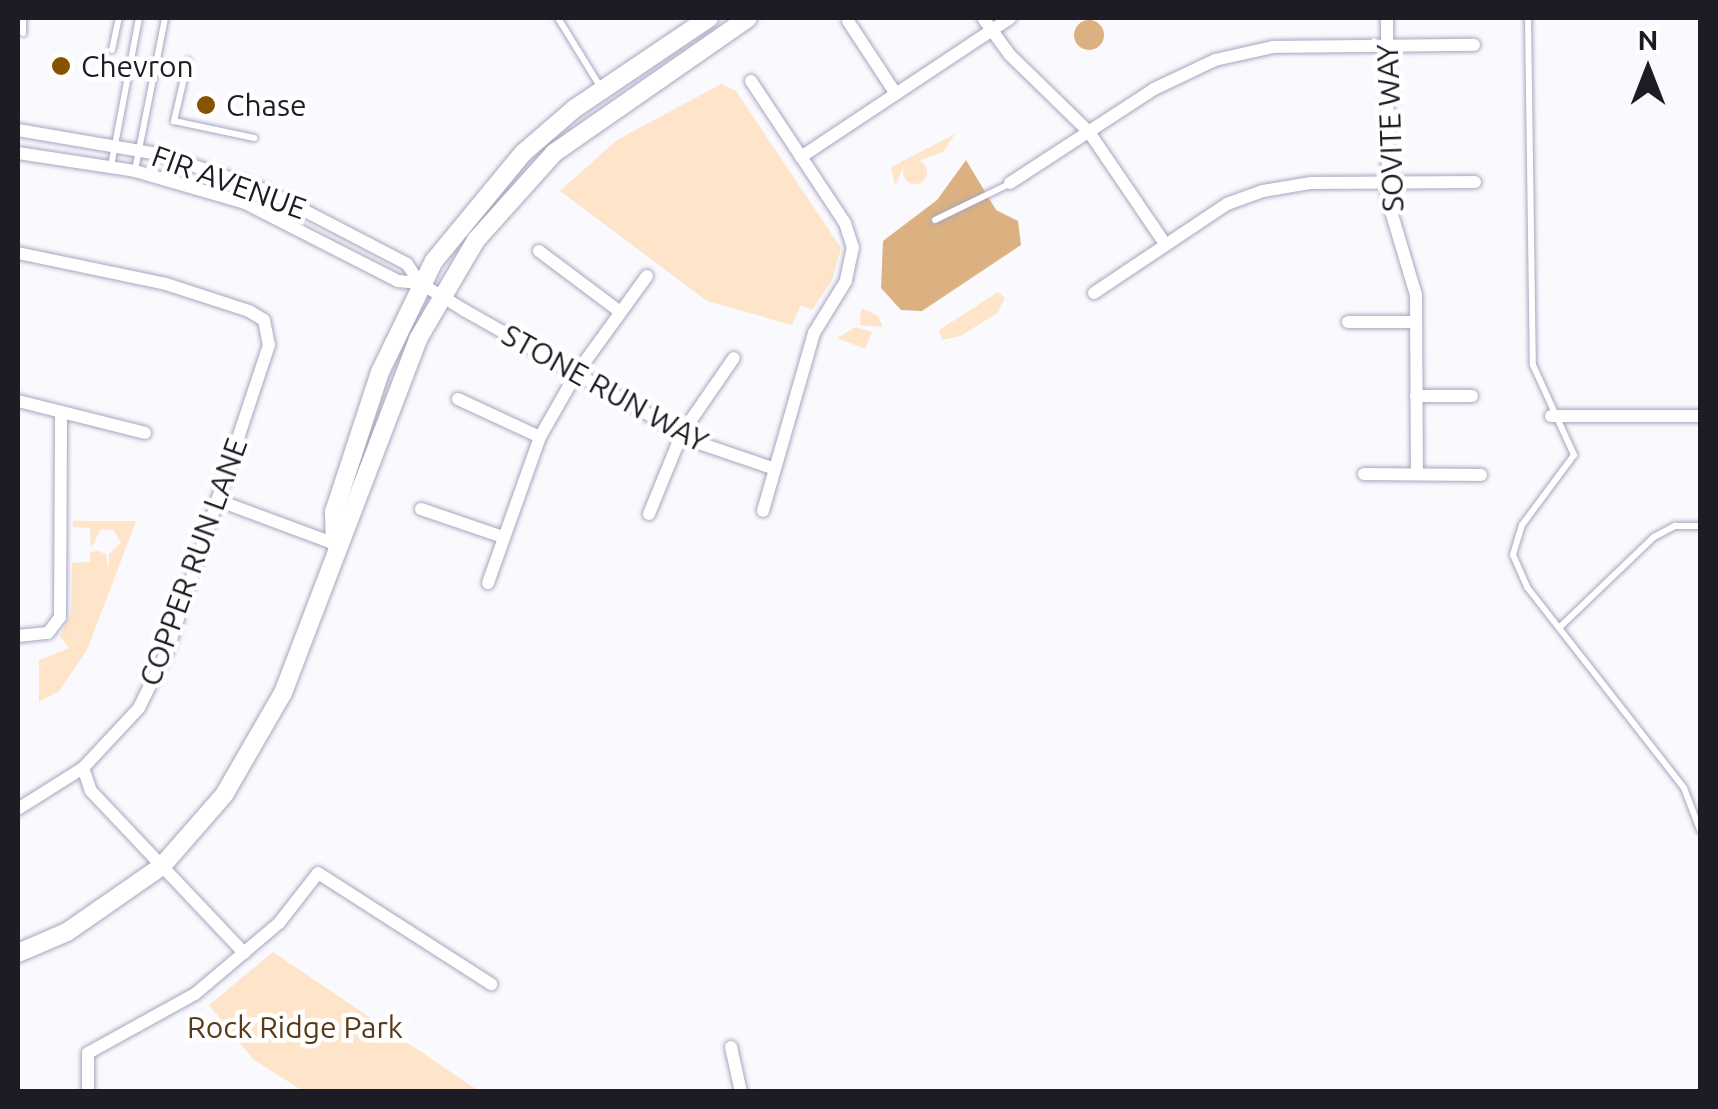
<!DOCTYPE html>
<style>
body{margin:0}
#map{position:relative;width:1718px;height:1109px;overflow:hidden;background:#f9f9fe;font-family:Ubuntu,sans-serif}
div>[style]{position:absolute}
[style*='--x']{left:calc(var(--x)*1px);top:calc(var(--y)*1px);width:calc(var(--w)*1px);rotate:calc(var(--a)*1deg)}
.green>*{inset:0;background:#fee5ca}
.round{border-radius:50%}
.water>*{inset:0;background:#dcb182}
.roads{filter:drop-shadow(0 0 2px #a8a5be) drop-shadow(0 0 2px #a8a5be)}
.lane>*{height:6px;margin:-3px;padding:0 3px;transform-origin:3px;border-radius:3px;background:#fff}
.street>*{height:12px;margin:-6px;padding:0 6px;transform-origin:6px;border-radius:6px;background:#fff}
.secondary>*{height:18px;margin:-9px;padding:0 9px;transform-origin:9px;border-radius:9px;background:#fff}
.dots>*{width:28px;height:28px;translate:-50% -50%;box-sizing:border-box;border:5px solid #fff;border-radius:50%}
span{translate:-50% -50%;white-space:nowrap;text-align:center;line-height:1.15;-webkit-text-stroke:9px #fff;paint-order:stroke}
.poi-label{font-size:30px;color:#1d1c25}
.left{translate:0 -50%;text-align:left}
.street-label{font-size:30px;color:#1d1c25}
.park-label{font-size:30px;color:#593b16}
.frame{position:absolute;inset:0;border:20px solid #1d1c25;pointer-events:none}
.north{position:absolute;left:1598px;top:20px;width:100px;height:100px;-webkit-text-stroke:8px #fff;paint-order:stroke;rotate:0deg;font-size:28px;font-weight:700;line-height:40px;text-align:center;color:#1d1c25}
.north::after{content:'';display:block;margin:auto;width:35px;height:45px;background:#1d1c25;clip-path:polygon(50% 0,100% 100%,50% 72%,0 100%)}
</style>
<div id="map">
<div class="green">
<div style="clip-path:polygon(721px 84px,736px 91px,841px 248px,832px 280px,812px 310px,801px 305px,792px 325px,707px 301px,560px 191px,617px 140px)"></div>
<div style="clip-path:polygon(955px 134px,943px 152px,904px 166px,895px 186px,891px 167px)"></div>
<div class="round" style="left:903px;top:160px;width:24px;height:24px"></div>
<div style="clip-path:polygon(998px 292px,1005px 298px,997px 313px,961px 336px,942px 340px,939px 330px)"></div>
<div style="clip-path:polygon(861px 308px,878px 316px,883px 327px,860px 325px)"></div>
<div style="clip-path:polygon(856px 327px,872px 332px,865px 349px,837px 338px)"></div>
<div style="clip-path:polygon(73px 521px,136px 521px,87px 650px,59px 691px,39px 702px,39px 660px,69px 648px,60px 636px,71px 613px,72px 563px,90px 562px,90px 552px,98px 551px,106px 554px,108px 572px,109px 554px,121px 543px,114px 530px,101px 529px,91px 548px,90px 528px,73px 527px)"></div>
<div style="clip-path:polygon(273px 952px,479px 1091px,303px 1091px,253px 1059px,209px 1005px)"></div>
</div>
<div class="water">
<div class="round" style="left:1074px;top:20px;width:30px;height:30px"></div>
<div style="clip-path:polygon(966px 160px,996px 210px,1018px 221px,1021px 245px,922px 311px,901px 310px,881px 288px,883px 241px,937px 200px)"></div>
</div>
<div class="roads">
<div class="lane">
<div style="--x:558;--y:18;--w:82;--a:58.4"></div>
<div style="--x:1528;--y:18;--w:347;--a:89.2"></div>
<div style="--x:1533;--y:365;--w:99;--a:65.5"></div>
<div style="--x:1574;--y:455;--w:87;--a:126.6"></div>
<div style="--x:1522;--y:525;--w:31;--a:107"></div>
<div style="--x:1513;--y:555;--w:35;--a:66"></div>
<div style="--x:1527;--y:587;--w:255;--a:52"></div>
<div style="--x:1684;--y:788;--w:45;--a:69.1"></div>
<div style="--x:23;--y:33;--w:15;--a:-90"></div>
<div style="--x:112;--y:50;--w:33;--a:-78"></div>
<div style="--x:188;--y:61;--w:62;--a:103.1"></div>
<div style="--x:174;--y:121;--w:82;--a:12"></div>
<div style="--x:111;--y:166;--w:151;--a:-79.3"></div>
<div style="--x:135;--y:170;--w:155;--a:-78.8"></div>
<div style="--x:935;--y:220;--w:82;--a:-25.9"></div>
<div style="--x:1560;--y:627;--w:130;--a:-43.8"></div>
<div style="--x:1654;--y:537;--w:24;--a:-28"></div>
<div style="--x:1675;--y:526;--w:25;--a:0"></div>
</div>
<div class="street">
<div style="--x:983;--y:18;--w:46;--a:53.9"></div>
<div style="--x:1010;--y:55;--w:110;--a:44.3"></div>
<div style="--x:1089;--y:132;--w:135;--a:55.8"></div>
<div style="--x:1387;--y:18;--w:183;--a:89.7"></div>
<div style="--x:1388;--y:201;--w:98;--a:73.4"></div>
<div style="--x:1416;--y:295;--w:179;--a:89.7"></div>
<div style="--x:848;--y:21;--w:87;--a:56.7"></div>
<div style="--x:751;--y:81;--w:170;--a:56.5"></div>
<div style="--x:845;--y:223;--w:25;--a:72"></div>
<div style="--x:853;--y:247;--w:35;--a:102"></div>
<div style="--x:846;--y:281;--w:61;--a:121.6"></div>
<div style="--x:814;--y:333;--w:185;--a:106"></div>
<div style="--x:18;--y:130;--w:143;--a:9.7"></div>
<div style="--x:159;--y:154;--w:112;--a:18.8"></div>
<div style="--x:265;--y:190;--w:160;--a:27.5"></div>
<div style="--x:407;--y:264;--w:23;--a:56"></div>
<div style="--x:420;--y:283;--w:52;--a:31.5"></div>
<div style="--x:464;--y:310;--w:270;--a:29.5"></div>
<div style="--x:699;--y:443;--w:80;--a:18.9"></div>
<div style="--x:18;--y:153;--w:118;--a:8.7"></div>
<div style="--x:135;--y:171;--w:115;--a:16.2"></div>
<div style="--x:245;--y:203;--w:172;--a:27"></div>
<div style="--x:398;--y:281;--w:22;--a:5"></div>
<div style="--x:801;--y:157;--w:251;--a:-33.6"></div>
<div style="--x:1010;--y:183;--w:172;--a:-33.1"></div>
<div style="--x:1154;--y:89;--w:68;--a:-25.4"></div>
<div style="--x:1215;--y:60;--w:59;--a:-12.6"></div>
<div style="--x:1273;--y:47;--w:201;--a:-0.6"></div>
<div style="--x:539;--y:251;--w:100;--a:36.9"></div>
<div style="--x:18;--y:253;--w:151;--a:11.8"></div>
<div style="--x:166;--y:284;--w:87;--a:18"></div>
<div style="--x:249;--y:311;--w:17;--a:31"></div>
<div style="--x:264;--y:320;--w:25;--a:79"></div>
<div style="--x:269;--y:345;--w:320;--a:108.4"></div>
<div style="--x:168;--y:649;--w:66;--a:116.2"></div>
<div style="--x:139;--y:708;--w:82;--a:133"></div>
<div style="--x:83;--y:768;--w:77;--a:147.8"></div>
<div style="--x:1094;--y:293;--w:160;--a:-33.8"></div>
<div style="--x:1227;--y:204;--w:38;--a:-20"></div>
<div style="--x:1263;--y:191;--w:49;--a:-9.5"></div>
<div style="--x:1311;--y:183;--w:164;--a:-0.3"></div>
<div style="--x:1348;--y:322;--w:68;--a:0"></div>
<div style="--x:1416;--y:396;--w:56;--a:0"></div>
<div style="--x:458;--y:399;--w:90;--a:24.9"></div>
<div style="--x:18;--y:401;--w:131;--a:14.1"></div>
<div style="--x:1551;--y:416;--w:149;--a:0"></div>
<div style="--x:1364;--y:474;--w:117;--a:0.5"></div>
<div style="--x:217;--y:500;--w:126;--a:20.4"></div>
<div style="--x:421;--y:509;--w:87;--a:18.9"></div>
<div style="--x:649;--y:514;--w:87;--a:-67.8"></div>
<div style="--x:682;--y:433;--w:91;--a:-55.3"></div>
<div style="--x:488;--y:583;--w:155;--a:-70.4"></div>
<div style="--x:540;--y:437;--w:73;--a:-60.3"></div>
<div style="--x:576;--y:374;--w:121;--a:-54.1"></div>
<div style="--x:18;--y:636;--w:30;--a:-6"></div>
<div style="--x:48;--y:633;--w:20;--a:-53"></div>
<div style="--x:60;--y:617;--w:205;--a:-89.7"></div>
<div style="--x:83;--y:768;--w:24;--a:71"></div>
<div style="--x:91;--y:791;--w:223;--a:46.6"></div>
<div style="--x:731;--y:1047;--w:46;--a:77.5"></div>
<div style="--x:88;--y:1092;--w:39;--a:-90"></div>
<div style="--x:88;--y:1053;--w:122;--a:-28.9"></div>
<div style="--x:195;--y:994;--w:110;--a:-40.2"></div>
<div style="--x:279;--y:923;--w:63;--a:-52"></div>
<div style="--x:318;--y:873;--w:206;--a:32.7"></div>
</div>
<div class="secondary">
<div style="--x:335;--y:543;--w:31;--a:-92"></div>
<div style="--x:334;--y:512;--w:147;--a:-71.8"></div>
<div style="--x:380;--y:372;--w:123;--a:-64.1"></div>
<div style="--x:434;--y:261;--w:140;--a:-50.5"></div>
<div style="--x:523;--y:153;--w:67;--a:-40.8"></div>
<div style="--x:574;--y:109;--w:163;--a:-34"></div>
<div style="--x:18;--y:953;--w:53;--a:-23.2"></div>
<div style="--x:67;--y:932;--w:116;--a:-34.8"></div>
<div style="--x:162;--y:866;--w:94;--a:-48.9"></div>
<div style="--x:224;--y:795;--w:118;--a:-60"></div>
<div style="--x:283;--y:693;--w:379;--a:-69.1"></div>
<div style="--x:418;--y:339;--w:115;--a:-59.6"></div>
<div style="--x:476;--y:240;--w:117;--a:-48.1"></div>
<div style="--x:554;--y:153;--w:236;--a:-34.8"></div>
</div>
</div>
<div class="dots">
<div style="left:61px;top:66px;background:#875300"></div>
<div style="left:206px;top:105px;background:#875300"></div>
</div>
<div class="poi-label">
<span class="left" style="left:81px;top:66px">Chevron</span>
<span class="left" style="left:226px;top:105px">Chase</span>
</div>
<div class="street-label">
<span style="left:1390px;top:128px;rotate:-92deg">SOVITE WAY</span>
<span style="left:229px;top:182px;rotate:20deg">FIR AVENUE</span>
<span style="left:605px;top:388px;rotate:29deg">STONE RUN WAY</span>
<span style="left:193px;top:562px;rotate:-70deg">COPPER RUN LANE</span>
</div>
<div class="park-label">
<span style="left:295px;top:1027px">Rock Ridge Park</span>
</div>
<div class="frame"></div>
<div class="north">N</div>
</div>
